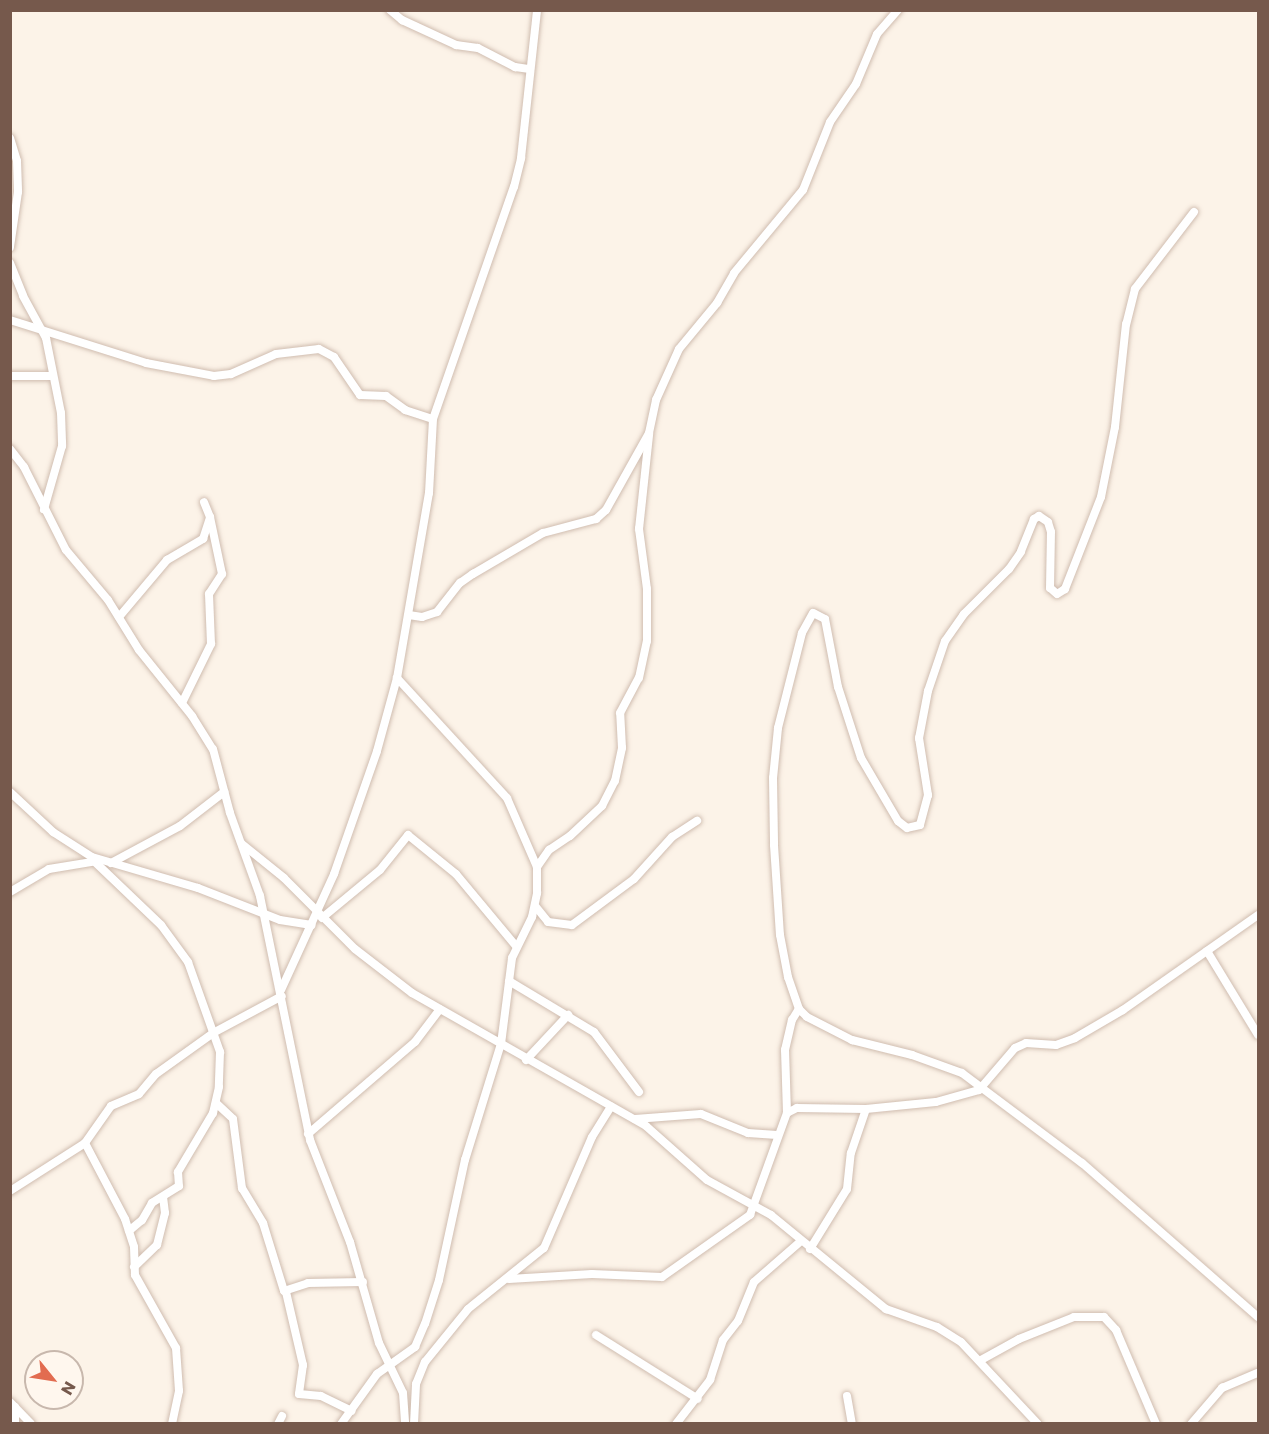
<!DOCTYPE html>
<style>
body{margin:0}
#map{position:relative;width:1269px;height:1434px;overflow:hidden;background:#fcf3e8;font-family:Poppins,sans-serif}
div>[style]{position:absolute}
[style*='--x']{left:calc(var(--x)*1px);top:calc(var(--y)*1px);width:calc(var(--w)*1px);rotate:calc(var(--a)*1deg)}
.roads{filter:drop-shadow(0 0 2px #d0bdb0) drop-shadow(0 0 2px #d0bdb0)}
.minor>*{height:8px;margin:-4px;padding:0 4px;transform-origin:4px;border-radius:4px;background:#fff}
span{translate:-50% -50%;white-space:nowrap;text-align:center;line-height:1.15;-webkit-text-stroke:5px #fff7ee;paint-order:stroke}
.frame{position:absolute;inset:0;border:12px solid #76594c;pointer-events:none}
.north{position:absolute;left:24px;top:1350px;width:60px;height:60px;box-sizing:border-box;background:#fff7ee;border:2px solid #c8b8ad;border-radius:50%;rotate:120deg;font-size:16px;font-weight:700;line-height:24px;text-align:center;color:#76594c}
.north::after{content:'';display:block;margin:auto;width:21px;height:27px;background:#e26c50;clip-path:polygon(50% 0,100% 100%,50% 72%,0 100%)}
</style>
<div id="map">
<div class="roads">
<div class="minor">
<div style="--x:390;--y:10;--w:16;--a:40"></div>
<div style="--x:402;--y:20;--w:60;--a:24.8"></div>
<div style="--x:456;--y:45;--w:22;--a:8"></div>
<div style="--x:478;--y:48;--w:42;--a:27.2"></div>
<div style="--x:515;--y:67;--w:15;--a:8"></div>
<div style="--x:10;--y:138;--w:24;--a:73"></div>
<div style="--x:17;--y:161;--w:31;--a:88"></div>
<div style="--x:18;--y:192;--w:56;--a:98.3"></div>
<div style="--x:1194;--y:212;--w:97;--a:127.5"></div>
<div style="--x:1135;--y:289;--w:36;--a:104"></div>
<div style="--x:1126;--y:324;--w:104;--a:96.1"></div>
<div style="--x:1115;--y:427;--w:71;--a:101.3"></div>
<div style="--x:1101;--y:497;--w:99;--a:111.4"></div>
<div style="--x:1065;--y:589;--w:9;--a:148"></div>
<div style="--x:1057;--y:594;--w:9;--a:-139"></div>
<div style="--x:1050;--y:588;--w:56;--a:-89"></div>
<div style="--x:1051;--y:532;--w:10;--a:-107"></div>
<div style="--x:1048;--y:522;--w:11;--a:-146"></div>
<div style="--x:1039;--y:516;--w:6;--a:149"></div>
<div style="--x:1034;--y:519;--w:35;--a:112"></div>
<div style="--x:1021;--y:552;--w:21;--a:125"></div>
<div style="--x:1009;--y:569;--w:64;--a:135"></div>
<div style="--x:964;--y:614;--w:33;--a:125"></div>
<div style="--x:945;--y:641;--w:53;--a:108.8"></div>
<div style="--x:928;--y:691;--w:48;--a:100.8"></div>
<div style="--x:919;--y:738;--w:58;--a:81"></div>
<div style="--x:928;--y:795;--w:31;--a:105"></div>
<div style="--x:920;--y:825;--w:13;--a:167"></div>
<div style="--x:907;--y:828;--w:11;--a:-142"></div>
<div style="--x:898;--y:821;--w:73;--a:-120.4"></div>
<div style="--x:861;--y:758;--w:75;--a:-107.9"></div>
<div style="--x:838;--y:687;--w:69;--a:-100.8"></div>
<div style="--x:825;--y:619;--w:13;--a:-153"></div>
<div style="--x:813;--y:613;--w:23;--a:119"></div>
<div style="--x:802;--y:633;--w:98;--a:104.2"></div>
<div style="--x:778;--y:728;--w:50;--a:95.7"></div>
<div style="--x:773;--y:778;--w:67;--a:89.1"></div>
<div style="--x:774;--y:845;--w:90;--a:86.2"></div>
<div style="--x:780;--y:935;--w:43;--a:79.2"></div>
<div style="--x:788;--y:977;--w:34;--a:71"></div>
<div style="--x:799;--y:1009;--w:11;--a:45"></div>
<div style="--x:807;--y:1017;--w:51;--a:27.1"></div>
<div style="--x:852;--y:1040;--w:62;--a:14"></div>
<div style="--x:912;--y:1055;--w:53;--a:19.8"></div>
<div style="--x:962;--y:1073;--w:150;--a:36.9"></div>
<div style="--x:1082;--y:1163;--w:234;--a:41.2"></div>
<div style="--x:10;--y:263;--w:35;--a:68"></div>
<div style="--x:23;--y:296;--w:48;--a:61.3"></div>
<div style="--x:46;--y:338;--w:76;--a:78.7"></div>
<div style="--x:61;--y:413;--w:33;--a:88"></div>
<div style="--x:62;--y:446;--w:66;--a:105.9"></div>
<div style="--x:10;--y:320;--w:143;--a:17.5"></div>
<div style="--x:146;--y:363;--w:69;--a:10.8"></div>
<div style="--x:214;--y:376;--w:17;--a:-7"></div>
<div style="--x:231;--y:374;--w:49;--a:-24"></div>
<div style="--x:276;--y:354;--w:43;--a:-6.6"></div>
<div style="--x:319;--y:349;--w:17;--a:28"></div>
<div style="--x:334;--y:357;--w:46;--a:55.6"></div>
<div style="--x:360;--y:395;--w:26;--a:2"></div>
<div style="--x:386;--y:396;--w:24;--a:36"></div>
<div style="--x:405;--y:410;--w:29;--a:18"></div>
<div style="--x:10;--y:376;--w:42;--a:0"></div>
<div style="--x:10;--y:449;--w:23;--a:52"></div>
<div style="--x:24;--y:467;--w:93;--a:63.2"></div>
<div style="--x:66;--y:550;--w:65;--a:50"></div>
<div style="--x:108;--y:600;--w:59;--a:58.2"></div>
<div style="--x:139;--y:650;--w:85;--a:51.2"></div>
<div style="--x:192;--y:716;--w:39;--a:58"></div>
<div style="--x:213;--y:749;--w:66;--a:75.1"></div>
<div style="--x:230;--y:813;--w:88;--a:70.1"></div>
<div style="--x:260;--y:896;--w:249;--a:78.4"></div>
<div style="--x:310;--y:1140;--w:110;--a:68.6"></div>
<div style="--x:350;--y:1242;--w:105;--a:74"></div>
<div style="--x:379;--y:1343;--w:55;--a:64.4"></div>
<div style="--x:403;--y:1393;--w:31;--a:86"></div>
<div style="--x:409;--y:615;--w:13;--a:9"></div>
<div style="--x:422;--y:617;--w:16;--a:-18"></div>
<div style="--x:437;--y:612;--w:37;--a:-52"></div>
<div style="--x:460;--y:583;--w:16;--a:-35"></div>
<div style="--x:473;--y:574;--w:81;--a:-30.4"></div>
<div style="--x:543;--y:533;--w:55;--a:-14.8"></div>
<div style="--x:596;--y:519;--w:13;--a:-42"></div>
<div style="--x:606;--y:510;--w:88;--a:-60.8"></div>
<div style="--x:649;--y:433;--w:34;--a:-78"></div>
<div style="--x:656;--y:400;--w:56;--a:-65.7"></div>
<div style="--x:679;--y:349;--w:60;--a:-50.4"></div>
<div style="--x:717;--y:303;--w:34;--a:-60"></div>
<div style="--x:734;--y:273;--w:108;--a:-50.3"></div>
<div style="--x:803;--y:190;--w:73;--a:-68.3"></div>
<div style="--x:830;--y:122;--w:46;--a:-55.6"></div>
<div style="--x:856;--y:84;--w:54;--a:-67.2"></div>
<div style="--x:877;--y:34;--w:32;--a:-49"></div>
<div style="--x:119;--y:617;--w:75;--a:-49.9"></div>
<div style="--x:167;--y:560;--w:42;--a:-30.3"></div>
<div style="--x:203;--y:539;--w:23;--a:-72"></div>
<div style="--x:210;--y:517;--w:16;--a:-112"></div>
<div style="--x:182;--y:703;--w:66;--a:-63.8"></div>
<div style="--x:211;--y:644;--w:50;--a:-92.3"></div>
<div style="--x:209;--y:594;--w:24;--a:-57"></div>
<div style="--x:222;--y:574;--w:58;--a:-101.9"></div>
<div style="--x:10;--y:792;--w:59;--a:42.9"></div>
<div style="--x:53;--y:832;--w:46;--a:32.7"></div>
<div style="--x:92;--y:857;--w:110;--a:16.3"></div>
<div style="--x:198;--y:888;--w:88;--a:21.3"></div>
<div style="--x:280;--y:920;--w:32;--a:9"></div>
<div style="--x:242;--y:844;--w:54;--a:39"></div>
<div style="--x:284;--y:878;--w:100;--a:45"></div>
<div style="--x:355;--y:949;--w:72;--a:37.7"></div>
<div style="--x:412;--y:993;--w:269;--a:29.6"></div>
<div style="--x:646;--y:1126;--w:81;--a:41.5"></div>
<div style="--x:707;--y:1180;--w:73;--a:28.7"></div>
<div style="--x:771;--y:1215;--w:149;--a:39.3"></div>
<div style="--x:886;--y:1309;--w:54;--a:19.4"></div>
<div style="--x:937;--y:1327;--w:28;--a:32"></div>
<div style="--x:961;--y:1342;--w:112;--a:46.8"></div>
<div style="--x:94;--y:861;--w:93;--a:43.7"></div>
<div style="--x:161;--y:925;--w:46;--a:53.9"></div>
<div style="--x:188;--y:962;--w:96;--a:70.4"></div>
<div style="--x:220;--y:1052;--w:35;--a:92"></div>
<div style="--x:219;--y:1087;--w:27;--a:103"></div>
<div style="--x:213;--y:1113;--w:69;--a:120.7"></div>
<div style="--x:178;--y:1172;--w:14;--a:86"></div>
<div style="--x:179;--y:1186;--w:32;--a:148"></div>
<div style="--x:152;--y:1203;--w:20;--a:120"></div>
<div style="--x:142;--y:1220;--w:17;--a:140"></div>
<div style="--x:111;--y:863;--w:78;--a:-28.2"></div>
<div style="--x:180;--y:826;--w:56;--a:-37.7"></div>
<div style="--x:537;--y:867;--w:21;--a:-55"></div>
<div style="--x:549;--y:850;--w:25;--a:-34"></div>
<div style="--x:570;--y:836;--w:44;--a:-43.2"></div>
<div style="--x:602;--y:806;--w:28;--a:-63"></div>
<div style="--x:615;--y:781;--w:34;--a:-78"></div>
<div style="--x:622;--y:748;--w:35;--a:-93"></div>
<div style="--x:620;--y:713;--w:40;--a:-62"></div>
<div style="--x:639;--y:678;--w:38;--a:-78"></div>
<div style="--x:647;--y:641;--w:52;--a:-90"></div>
<div style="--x:647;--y:589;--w:61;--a:-97.6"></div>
<div style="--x:639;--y:529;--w:95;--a:-83.9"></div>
<div style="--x:10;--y:892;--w:45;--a:-30.5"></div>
<div style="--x:49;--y:869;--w:50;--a:-9.3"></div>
<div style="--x:536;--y:907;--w:19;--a:51"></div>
<div style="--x:548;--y:922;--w:24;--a:7"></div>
<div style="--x:572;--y:925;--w:77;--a:-36.6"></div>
<div style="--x:634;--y:879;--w:57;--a:-47.9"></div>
<div style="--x:672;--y:837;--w:30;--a:-33"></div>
<div style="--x:322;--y:918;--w:75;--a:-39.6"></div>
<div style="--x:380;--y:870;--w:45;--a:-51.3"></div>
<div style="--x:408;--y:835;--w:62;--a:39.1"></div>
<div style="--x:456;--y:874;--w:94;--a:50.2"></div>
<div style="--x:1207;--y:951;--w:98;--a:58.7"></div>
<div style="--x:509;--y:981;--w:99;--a:31"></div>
<div style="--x:594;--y:1032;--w:75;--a:53.1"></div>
<div style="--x:281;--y:990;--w:128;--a:-65.4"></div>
<div style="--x:334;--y:874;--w:130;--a:-70.7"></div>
<div style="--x:377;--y:751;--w:76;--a:-74.7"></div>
<div style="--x:397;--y:678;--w:188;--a:-80.2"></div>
<div style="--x:429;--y:493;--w:74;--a:-86.9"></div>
<div style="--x:433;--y:419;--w:246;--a:-70.8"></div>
<div style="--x:514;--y:187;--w:30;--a:-76"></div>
<div style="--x:521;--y:158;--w:149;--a:-83.8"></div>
<div style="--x:526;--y:1060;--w:62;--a:-47"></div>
<div style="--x:216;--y:1103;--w:23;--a:43"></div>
<div style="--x:233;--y:1119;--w:70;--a:82.6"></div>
<div style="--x:242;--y:1188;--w:41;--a:59"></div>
<div style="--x:263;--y:1223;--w:71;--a:72.8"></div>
<div style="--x:284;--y:1291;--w:25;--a:-18"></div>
<div style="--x:308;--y:1283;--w:55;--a:-1"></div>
<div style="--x:787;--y:1113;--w:11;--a:-27"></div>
<div style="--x:797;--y:1108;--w:69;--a:0.8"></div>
<div style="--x:866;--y:1109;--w:70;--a:-5.7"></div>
<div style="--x:936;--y:1102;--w:45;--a:-15.6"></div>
<div style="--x:979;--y:1090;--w:55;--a:-49.4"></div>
<div style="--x:1015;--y:1048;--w:12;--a:-24"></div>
<div style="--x:1026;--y:1043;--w:30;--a:4"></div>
<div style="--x:1056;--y:1045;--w:20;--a:-20"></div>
<div style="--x:1075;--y:1038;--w:56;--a:-30.3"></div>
<div style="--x:1123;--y:1010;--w:165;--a:-35.1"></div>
<div style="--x:635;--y:1119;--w:66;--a:-4.3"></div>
<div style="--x:701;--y:1114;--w:51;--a:22"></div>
<div style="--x:748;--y:1133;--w:29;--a:4"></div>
<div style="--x:308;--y:1134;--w:141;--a:-40.7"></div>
<div style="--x:415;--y:1042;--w:41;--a:-52.9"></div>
<div style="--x:85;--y:1143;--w:86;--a:62.2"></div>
<div style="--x:125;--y:1219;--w:29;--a:72"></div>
<div style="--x:134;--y:1247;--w:28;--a:88"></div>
<div style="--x:135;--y:1275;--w:84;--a:60.7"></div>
<div style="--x:176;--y:1348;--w:43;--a:86"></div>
<div style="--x:179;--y:1391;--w:34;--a:102"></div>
<div style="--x:10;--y:1191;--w:89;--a:-32.6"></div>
<div style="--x:85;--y:1143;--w:45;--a:-54.9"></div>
<div style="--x:111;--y:1106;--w:30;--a:-23"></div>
<div style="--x:139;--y:1094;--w:26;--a:-50"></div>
<div style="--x:156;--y:1074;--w:70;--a:-35.7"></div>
<div style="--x:213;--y:1033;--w:78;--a:-28.2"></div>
<div style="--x:810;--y:1249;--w:70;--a:-58.3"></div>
<div style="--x:847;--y:1189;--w:36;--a:-84"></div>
<div style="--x:851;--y:1153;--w:46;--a:-71.2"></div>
<div style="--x:134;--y:1267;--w:32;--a:-44"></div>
<div style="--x:157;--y:1245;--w:33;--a:-76"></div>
<div style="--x:165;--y:1213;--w:16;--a:-97"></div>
<div style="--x:509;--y:1279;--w:83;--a:-3.4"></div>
<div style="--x:592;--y:1274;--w:70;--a:2.5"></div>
<div style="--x:662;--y:1277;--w:108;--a:-35.2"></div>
<div style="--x:750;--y:1215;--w:109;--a:-70.1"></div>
<div style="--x:787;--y:1113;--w:63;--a:-91.8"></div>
<div style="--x:785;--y:1050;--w:31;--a:-77"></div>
<div style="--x:792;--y:1020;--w:13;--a:-58"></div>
<div style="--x:286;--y:1292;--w:75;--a:76.9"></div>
<div style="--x:303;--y:1365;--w:29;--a:98"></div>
<div style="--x:299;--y:1394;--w:22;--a:5"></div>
<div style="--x:321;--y:1396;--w:34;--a:26"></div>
<div style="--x:596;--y:1335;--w:120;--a:32.1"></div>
<div style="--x:981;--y:1360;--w:43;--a:-28.9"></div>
<div style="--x:1019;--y:1339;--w:59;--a:-21.8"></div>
<div style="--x:1074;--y:1317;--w:30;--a:0"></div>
<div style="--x:1104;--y:1317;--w:18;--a:47"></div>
<div style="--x:1116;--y:1330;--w:102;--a:66.9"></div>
<div style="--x:847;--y:1396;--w:28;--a:80"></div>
<div style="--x:10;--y:1402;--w:30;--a:46"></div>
<div style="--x:15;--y:1424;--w:17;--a:-90"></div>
<div style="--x:278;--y:1424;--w:9;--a:-63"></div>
<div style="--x:341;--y:1424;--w:62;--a:-54.2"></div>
<div style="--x:377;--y:1374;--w:47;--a:-35.4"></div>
<div style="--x:415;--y:1347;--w:25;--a:-67"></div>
<div style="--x:425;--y:1324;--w:46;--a:-72.3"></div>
<div style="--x:439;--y:1280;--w:123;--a:-77.8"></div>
<div style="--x:465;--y:1160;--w:121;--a:-72.8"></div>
<div style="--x:501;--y:1044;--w:87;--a:-82.7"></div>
<div style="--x:512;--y:958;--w:46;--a:-64"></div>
<div style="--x:532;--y:917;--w:25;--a:-78"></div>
<div style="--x:537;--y:893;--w:26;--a:-90"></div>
<div style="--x:537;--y:867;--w:75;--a:-113.5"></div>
<div style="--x:507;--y:798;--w:163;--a:-132.5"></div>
<div style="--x:414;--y:1424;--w:40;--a:-87.1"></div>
<div style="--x:416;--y:1384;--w:24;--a:-68"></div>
<div style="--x:425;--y:1362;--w:68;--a:-50.9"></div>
<div style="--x:468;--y:1309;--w:97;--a:-38.8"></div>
<div style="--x:544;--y:1248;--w:121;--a:-66.6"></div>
<div style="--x:592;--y:1137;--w:36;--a:-58"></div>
<div style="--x:676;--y:1424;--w:56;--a:-52.3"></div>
<div style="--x:710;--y:1380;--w:42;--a:-72"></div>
<div style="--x:723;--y:1340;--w:24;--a:-52"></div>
<div style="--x:738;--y:1321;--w:42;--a:-67.7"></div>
<div style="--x:754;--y:1282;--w:62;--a:-41.1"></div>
<div style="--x:1191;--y:1424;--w:48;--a:-49.3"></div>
<div style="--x:1222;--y:1388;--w:39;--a:-23"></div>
</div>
</div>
<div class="frame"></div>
<div class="north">N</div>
</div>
